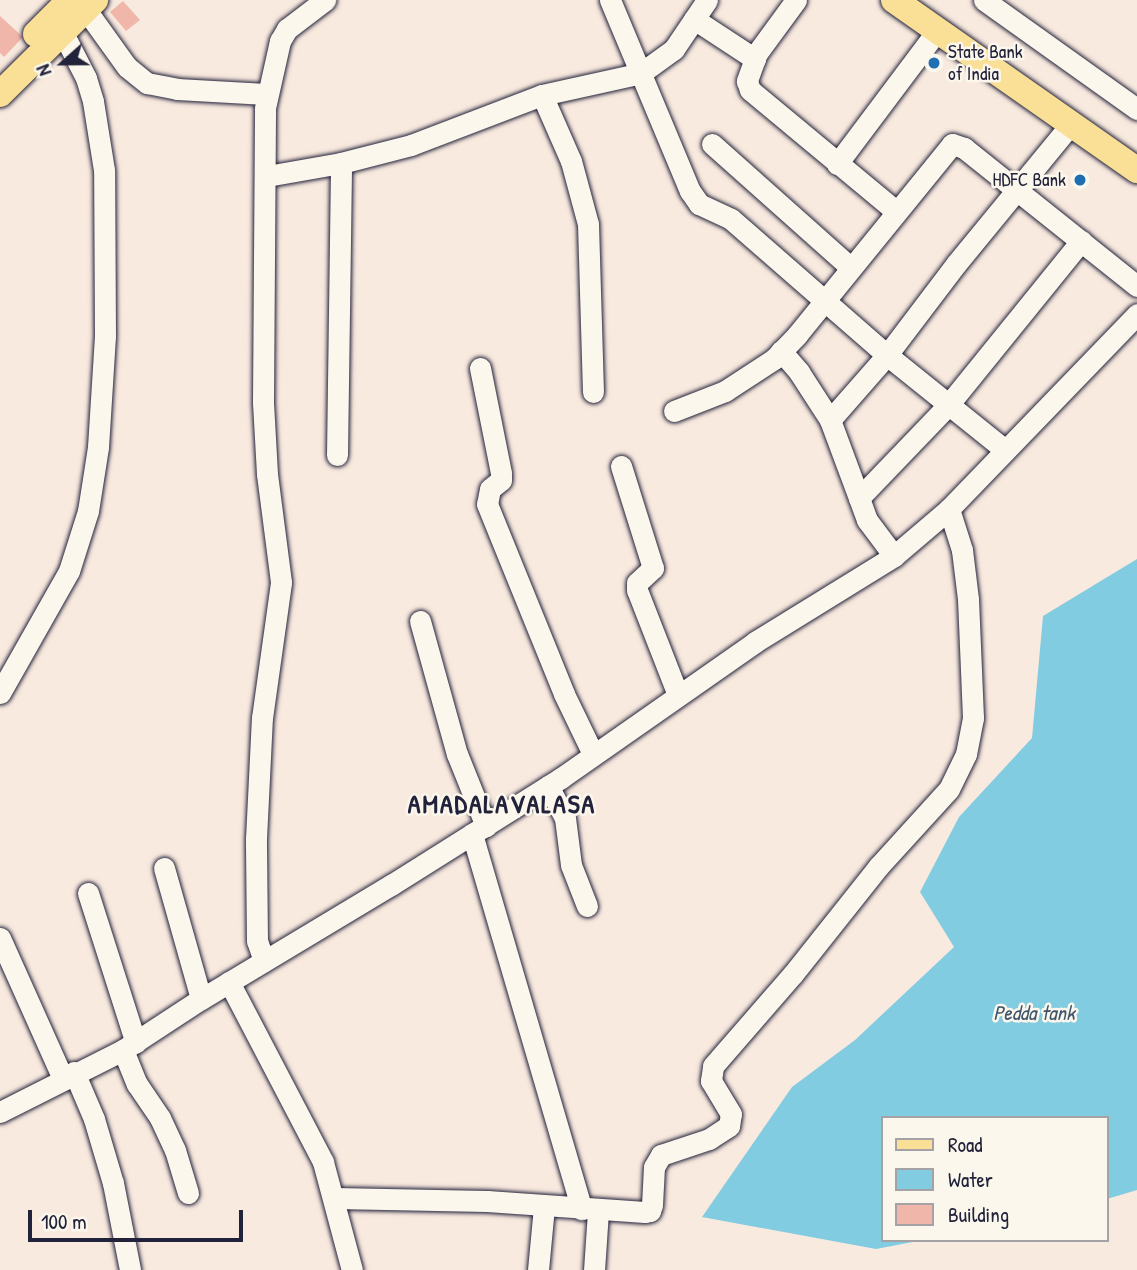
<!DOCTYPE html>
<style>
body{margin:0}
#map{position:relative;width:1137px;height:1270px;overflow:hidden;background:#f9eadf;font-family:"Patrick Hand",sans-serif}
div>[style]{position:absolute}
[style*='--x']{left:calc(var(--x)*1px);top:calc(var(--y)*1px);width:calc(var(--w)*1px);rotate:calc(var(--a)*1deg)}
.water>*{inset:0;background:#82cce2}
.building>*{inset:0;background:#efb6a9}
.roads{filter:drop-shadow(0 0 2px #22223b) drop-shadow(0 0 2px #22223b)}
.minor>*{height:21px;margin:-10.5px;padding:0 10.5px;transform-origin:10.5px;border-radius:10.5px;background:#fbf7ec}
.major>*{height:26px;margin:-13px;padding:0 13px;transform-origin:13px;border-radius:13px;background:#f9e096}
.dots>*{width:19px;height:19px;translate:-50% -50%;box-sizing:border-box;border:4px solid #fbf7ec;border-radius:50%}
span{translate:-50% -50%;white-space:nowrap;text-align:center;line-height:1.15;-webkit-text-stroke:5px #fbf7ec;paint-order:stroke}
.poi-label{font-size:19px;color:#22223b}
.left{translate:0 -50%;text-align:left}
.right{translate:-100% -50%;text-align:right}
.water-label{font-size:21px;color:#3f556d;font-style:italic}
.district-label{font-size:26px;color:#22223b;font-weight:700;letter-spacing:2px}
.legend{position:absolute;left:881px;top:1116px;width:228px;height:126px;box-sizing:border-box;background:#fbf7ec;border:2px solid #a4a2a5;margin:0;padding:9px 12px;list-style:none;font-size:21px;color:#22223b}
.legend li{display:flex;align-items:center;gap:14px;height:35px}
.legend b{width:35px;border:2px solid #a4a2a5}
.north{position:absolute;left:28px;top:28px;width:70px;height:70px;-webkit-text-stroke:5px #fbf7ec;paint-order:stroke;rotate:249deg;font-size:19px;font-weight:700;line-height:28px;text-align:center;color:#22223b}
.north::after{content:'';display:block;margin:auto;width:24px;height:32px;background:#22223b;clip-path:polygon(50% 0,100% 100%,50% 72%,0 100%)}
.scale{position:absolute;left:28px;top:1210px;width:215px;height:32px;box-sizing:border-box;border:4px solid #22223b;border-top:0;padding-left:9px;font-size:21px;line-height:24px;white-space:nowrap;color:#22223b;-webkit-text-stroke:5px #fbf7ec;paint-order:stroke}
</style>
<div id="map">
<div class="water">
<div style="clip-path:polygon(1137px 559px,1137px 1190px,1107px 1199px,1107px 1118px,883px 1118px,883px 1240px,923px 1240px,876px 1249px,702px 1217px,792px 1087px,855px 1040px,954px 947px,920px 892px,959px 817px,1032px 738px,1043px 616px)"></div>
</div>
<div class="building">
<div style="clip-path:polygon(123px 1px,140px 20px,126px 31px,110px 12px)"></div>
<div style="clip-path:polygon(0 16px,23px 37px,4px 57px,0 53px)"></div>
</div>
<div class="roads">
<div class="minor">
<div style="--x:610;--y:0;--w:207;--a:67.3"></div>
<div style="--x:690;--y:191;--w:16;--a:55"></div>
<div style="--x:699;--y:204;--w:35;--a:25"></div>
<div style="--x:731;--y:219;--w:207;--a:41.1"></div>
<div style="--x:887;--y:355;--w:151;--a:38.8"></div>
<div style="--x:796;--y:0;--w:66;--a:126.3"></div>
<div style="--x:757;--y:53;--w:30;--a:110"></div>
<div style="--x:747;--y:81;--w:9;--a:72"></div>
<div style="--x:750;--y:90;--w:190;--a:39.7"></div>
<div style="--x:984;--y:0;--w:188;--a:35.5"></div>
<div style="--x:86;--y:10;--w:70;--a:54.3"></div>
<div style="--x:127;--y:67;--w:26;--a:39"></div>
<div style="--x:147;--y:83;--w:31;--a:11"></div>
<div style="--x:177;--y:89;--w:89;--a:3.2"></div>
<div style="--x:694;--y:19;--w:73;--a:33.3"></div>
<div style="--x:542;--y:95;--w:72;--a:66.3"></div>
<div style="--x:571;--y:161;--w:65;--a:74.9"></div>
<div style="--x:588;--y:224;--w:168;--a:88.3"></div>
<div style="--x:712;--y:144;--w:186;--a:41.7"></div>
<div style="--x:837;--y:164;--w:166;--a:-53.1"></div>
<div style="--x:267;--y:176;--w:75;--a:-10"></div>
<div style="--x:341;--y:163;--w:72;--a:-14.4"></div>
<div style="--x:411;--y:145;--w:140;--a:-20.9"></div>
<div style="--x:542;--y:95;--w:101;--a:-12.5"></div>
<div style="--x:641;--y:73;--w:41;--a:-36"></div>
<div style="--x:674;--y:49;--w:59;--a:-56"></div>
<div style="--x:781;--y:351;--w:28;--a:49"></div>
<div style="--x:799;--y:372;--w:57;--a:57.1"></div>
<div style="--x:830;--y:420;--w:83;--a:69.6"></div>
<div style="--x:480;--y:368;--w:107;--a:78.7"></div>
<div style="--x:501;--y:473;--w:7;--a:90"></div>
<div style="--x:501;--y:480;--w:14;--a:141"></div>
<div style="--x:490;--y:489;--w:15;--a:101"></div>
<div style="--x:487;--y:504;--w:205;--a:67.9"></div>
<div style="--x:564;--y:694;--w:67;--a:64.2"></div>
<div style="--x:674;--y:411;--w:55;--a:-21.4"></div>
<div style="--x:725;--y:391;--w:59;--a:-33.1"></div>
<div style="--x:774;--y:359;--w:33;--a:-46"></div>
<div style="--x:797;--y:335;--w:246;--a:-50.9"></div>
<div style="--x:952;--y:144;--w:13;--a:18"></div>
<div style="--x:964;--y:148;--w:221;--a:38.6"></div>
<div style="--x:830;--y:420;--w:86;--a:-48.8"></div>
<div style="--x:887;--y:355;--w:114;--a:-52.8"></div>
<div style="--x:956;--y:264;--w:180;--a:-50.6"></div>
<div style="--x:337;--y:455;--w:292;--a:-89.2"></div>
<div style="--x:621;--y:466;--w:107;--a:72.6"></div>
<div style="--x:653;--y:568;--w:22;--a:137"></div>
<div style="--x:637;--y:583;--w:7;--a:90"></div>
<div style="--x:637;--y:590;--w:113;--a:68.7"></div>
<div style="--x:894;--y:556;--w:45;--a:-126.9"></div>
<div style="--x:867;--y:520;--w:23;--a:-110"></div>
<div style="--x:859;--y:498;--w:130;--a:-46.2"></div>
<div style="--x:949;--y:404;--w:210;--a:-51"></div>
<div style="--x:420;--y:621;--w:138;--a:74.5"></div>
<div style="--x:457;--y:754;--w:78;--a:68.1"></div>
<div style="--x:0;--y:693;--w:140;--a:-60.5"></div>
<div style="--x:69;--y:571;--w:63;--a:-72.4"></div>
<div style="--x:88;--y:511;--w:65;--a:-81.1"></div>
<div style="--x:98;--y:447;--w:111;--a:-86.4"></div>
<div style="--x:105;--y:336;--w:166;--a:-90.3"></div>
<div style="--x:104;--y:170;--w:70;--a:-99.1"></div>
<div style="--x:93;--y:101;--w:24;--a:-107"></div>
<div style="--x:86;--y:78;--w:51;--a:-117.1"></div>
<div style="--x:548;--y:786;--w:36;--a:62"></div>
<div style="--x:565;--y:818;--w:47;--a:82.7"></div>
<div style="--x:571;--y:865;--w:44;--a:68.7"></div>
<div style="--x:472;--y:834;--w:391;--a:73.7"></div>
<div style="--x:164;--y:868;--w:136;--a:74.2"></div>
<div style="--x:88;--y:893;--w:157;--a:72.3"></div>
<div style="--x:0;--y:938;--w:154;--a:65.9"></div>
<div style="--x:264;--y:961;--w:21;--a:-109"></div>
<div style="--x:257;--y:941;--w:102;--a:-90.6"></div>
<div style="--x:256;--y:839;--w:121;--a:-87.2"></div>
<div style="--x:262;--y:718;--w:137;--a:-82"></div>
<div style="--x:281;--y:582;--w:109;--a:-97.4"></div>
<div style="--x:267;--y:474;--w:72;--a:-93.2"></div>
<div style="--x:263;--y:402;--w:294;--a:-89.6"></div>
<div style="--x:265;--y:108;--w:69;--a:-77.4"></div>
<div style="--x:280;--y:41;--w:14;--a:-60"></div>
<div style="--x:287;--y:29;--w:48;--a:-37.3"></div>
<div style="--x:229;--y:982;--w:203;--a:62.4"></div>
<div style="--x:323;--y:1162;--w:112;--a:75"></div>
<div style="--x:123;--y:1050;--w:37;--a:68"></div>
<div style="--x:137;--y:1084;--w:41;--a:55.9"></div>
<div style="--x:160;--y:1118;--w:35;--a:65"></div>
<div style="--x:175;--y:1150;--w:45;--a:73.2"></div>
<div style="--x:74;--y:1072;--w:51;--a:66.9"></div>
<div style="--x:94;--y:1119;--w:67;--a:73.5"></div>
<div style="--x:113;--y:1183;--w:89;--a:78.9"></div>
<div style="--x:0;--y:1112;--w:138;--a:-26.8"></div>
<div style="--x:123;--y:1050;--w:93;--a:-33.2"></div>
<div style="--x:201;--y:999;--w:222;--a:-31"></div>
<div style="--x:391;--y:885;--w:201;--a:-32.2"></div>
<div style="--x:561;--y:778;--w:237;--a:-35"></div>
<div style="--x:755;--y:642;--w:163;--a:-31.7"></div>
<div style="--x:894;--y:556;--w:72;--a:-40.5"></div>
<div style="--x:949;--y:509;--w:271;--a:-46"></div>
<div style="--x:335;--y:1198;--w:152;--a:1.1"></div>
<div style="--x:487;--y:1201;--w:158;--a:4"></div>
<div style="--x:645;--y:1212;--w:5;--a:-11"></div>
<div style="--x:650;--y:1211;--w:6;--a:-72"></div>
<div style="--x:652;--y:1205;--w:38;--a:-87"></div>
<div style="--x:654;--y:1167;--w:14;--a:-60"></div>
<div style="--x:661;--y:1155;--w:51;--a:-18.4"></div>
<div style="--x:709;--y:1139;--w:24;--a:-33"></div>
<div style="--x:729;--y:1126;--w:12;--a:-81"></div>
<div style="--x:731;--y:1114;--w:39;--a:-121"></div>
<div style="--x:711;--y:1081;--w:15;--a:-82"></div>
<div style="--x:713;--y:1066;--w:122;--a:-49"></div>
<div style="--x:793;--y:974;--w:137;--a:-51.5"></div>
<div style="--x:878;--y:867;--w:105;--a:-47.7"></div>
<div style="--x:949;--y:789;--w:39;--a:-64"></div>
<div style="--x:966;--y:754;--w:37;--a:-79"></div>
<div style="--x:973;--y:718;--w:119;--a:-92.4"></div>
<div style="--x:968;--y:599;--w:49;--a:-97"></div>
<div style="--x:962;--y:550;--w:43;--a:-107.6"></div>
<div style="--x:538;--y:1270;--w:64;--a:-84.6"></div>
<div style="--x:594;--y:1270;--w:59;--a:-86.1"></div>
</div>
<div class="major">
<div style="--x:894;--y:0;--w:297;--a:35"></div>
<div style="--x:36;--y:34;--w:48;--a:-45"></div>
<div style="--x:0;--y:94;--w:134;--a:-44.7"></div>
</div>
</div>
<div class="dots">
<div style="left:934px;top:63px;background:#1f6fb2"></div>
<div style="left:1080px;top:180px;background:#1f6fb2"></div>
</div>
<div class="poi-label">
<span class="left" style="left:948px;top:63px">State Bank<br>of India</span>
<span class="right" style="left:1066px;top:180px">HDFC Bank</span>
</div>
<div class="water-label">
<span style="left:1034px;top:1013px">Pedda tank</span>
</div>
<div class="district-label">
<span style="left:502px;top:804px">AMADALAVALASA</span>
</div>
<ul class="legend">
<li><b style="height:9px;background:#f9e096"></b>Road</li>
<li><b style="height:19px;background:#82cce2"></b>Water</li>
<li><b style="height:19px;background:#efb6a9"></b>Building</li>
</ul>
<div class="north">N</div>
<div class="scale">100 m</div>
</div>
